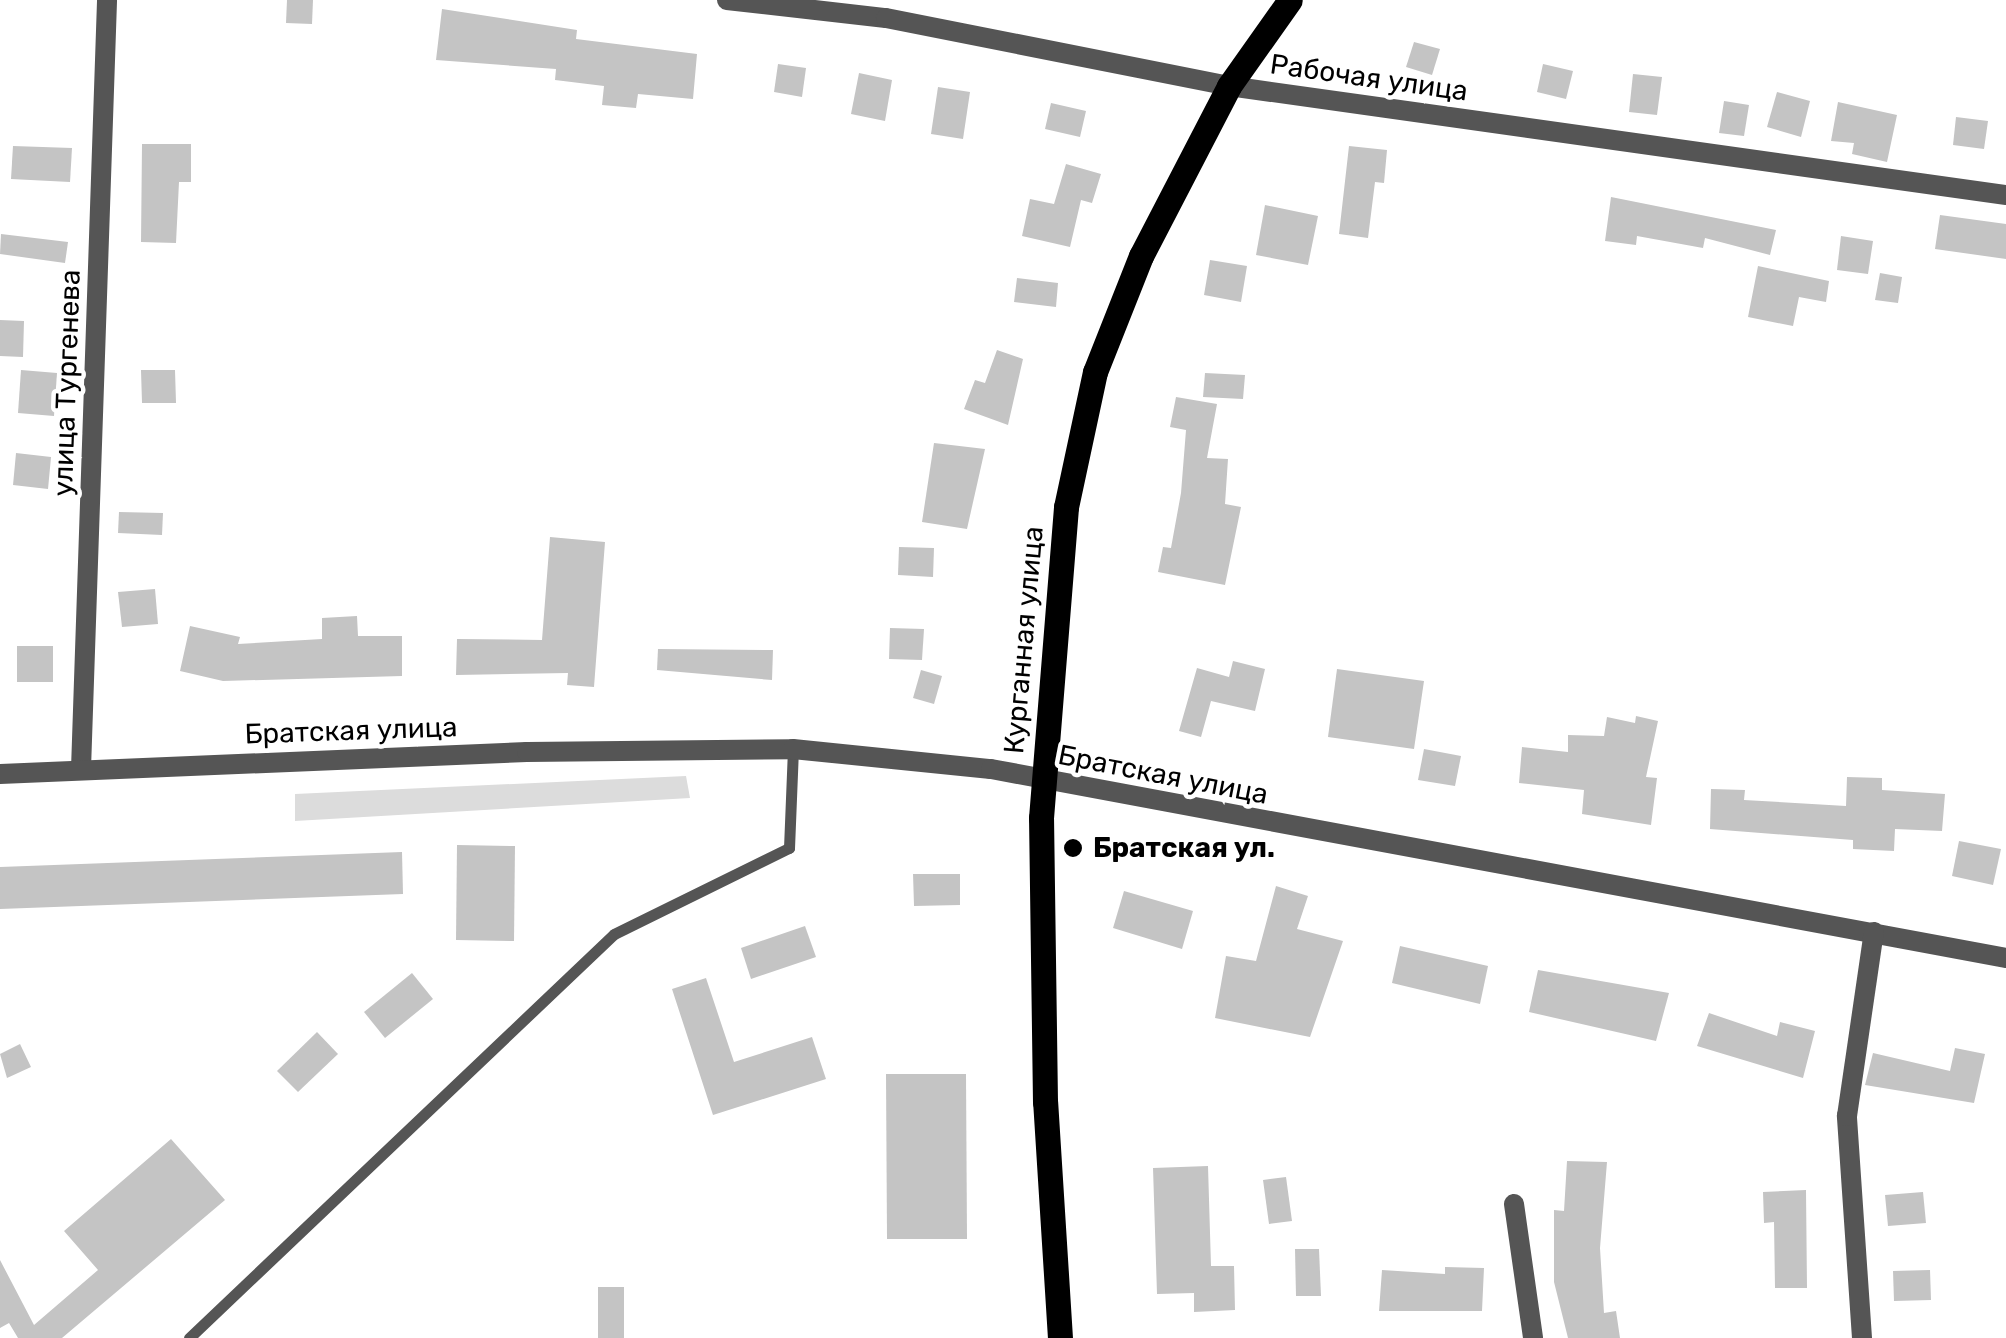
<!DOCTYPE html>
<meta charset="utf-8">
<style>
body{margin:0}
#map{position:relative;width:2006px;height:1338px;overflow:hidden;background:#fff;font-family:Rubik,sans-serif}
div>[style]{position:absolute}
[style*='--x']{left:calc(var(--x)*1px);top:calc(var(--y)*1px);width:calc(var(--w)*1px);rotate:calc(var(--a)*1deg)}
.green>*{inset:0;background:#dcdcdc}
.building>*{inset:0;background:#c4c4c4}
.service>*{height:11px;margin:-5.5px;padding:0 5.5px;transform-origin:5.5px;border-radius:5.5px;background:#555}
.minor>*{height:20px;margin:-10px;padding:0 10px;transform-origin:10px;border-radius:10px;background:#555}
.primary>*{height:25px;margin:-12.5px;padding:0 12.5px;transform-origin:12.5px;border-radius:12.5px;background:#000}
.dots>*{width:28px;height:28px;translate:-50% -50%;box-sizing:border-box;border:5px solid #fff;border-radius:50%}
span{translate:-50% -50%;white-space:nowrap;text-align:center;line-height:1.15;-webkit-text-stroke:9px #fff;paint-order:stroke}
.street-label{font-size:28px;color:#000}
.poi-label{font-size:28px;color:#000;font-weight:700}
.left{translate:0 -50%;text-align:left}
</style>
<div id="map">
<div class="green">
<div style="clip-path:polygon(686px 776px,690px 798px,295px 821px,295px 794px)"></div>
</div>
<div class="building">
<div style="clip-path:polygon(287px 0,313px 0,312px 24px,286px 23px)"></div>
<div style="clip-path:polygon(442px 9px,577px 30px,576px 39px,697px 54px,693px 99px,638px 94px,636px 108px,602px 105px,604px 86px,555px 80px,556px 69px,436px 60px)"></div>
<div style="clip-path:polygon(1414px 42px,1440px 49px,1432px 75px,1406px 67px)"></div>
<div style="clip-path:polygon(778px 64px,806px 68px,802px 97px,774px 92px)"></div>
<div style="clip-path:polygon(1543px 64px,1573px 71px,1566px 99px,1537px 92px)"></div>
<div style="clip-path:polygon(859px 73px,892px 80px,885px 121px,851px 114px)"></div>
<div style="clip-path:polygon(1633px 74px,1662px 77px,1657px 115px,1629px 112px)"></div>
<div style="clip-path:polygon(938px 87px,970px 92px,963px 139px,931px 134px)"></div>
<div style="clip-path:polygon(1777px 92px,1810px 101px,1801px 137px,1767px 127px)"></div>
<div style="clip-path:polygon(1724px 101px,1749px 105px,1744px 136px,1719px 133px)"></div>
<div style="clip-path:polygon(1838px 102px,1897px 115px,1887px 162px,1852px 154px,1854px 143px,1831px 141px)"></div>
<div style="clip-path:polygon(1051px 103px,1086px 111px,1080px 137px,1045px 129px)"></div>
<div style="clip-path:polygon(1956px 117px,1988px 121px,1984px 149px,1953px 145px)"></div>
<div style="clip-path:polygon(142px 144px,191px 144px,191px 182px,179px 182px,176px 243px,141px 242px)"></div>
<div style="clip-path:polygon(13px 146px,72px 148px,70px 182px,11px 179px)"></div>
<div style="clip-path:polygon(1349px 146px,1387px 150px,1384px 183px,1375px 182px,1368px 238px,1339px 234px)"></div>
<div style="clip-path:polygon(1066px 164px,1101px 174px,1092px 203px,1081px 200px,1070px 247px,1022px 236px,1030px 199px,1054px 204px)"></div>
<div style="clip-path:polygon(1611px 197px,1776px 230px,1770px 255px,1705px 238px,1703px 248px,1637px 236px,1636px 245px,1605px 241px)"></div>
<div style="clip-path:polygon(1265px 205px,1318px 216px,1308px 265px,1256px 255px)"></div>
<div style="clip-path:polygon(1940px 215px,2006px 224px,2006px 259px,1935px 249px)"></div>
<div style="clip-path:polygon(1px 234px,68px 242px,65px 263px,0 254px)"></div>
<div style="clip-path:polygon(1841px 236px,1873px 241px,1868px 274px,1837px 270px)"></div>
<div style="clip-path:polygon(1210px 260px,1247px 266px,1241px 302px,1204px 295px)"></div>
<div style="clip-path:polygon(1758px 266px,1829px 281px,1826px 302px,1799px 297px,1793px 326px,1748px 317px)"></div>
<div style="clip-path:polygon(1880px 273px,1902px 277px,1898px 303px,1875px 300px)"></div>
<div style="clip-path:polygon(1017px 278px,1058px 283px,1056px 307px,1014px 302px)"></div>
<div style="clip-path:polygon(0 320px,24px 321px,23px 357px,0 356px)"></div>
<div style="clip-path:polygon(997px 350px,1023px 359px,1008px 425px,964px 409px,975px 380px,985px 383px)"></div>
<div style="clip-path:polygon(21px 370px,57px 373px,54px 416px,18px 413px)"></div>
<div style="clip-path:polygon(141px 370px,175px 370px,176px 403px,142px 403px)"></div>
<div style="clip-path:polygon(1205px 373px,1245px 375px,1243px 399px,1203px 397px)"></div>
<div style="clip-path:polygon(1176px 397px,1217px 404px,1207px 458px,1228px 459px,1225px 504px,1241px 507px,1225px 585px,1158px 572px,1163px 547px,1171px 548px,1181px 493px,1186px 430px,1170px 427px)"></div>
<div style="clip-path:polygon(934px 443px,985px 449px,967px 529px,922px 522px)"></div>
<div style="clip-path:polygon(16px 453px,51px 457px,48px 489px,13px 485px)"></div>
<div style="clip-path:polygon(119px 512px,163px 513px,162px 535px,118px 533px)"></div>
<div style="clip-path:polygon(550px 537px,605px 542px,594px 687px,567px 685px,568px 673px,456px 675px,457px 639px,542px 640px)"></div>
<div style="clip-path:polygon(899px 547px,934px 548px,933px 577px,898px 575px)"></div>
<div style="clip-path:polygon(155px 589px,158px 624px,122px 627px,118px 592px)"></div>
<div style="clip-path:polygon(357px 616px,358px 636px,402px 636px,402px 676px,223px 681px,180px 671px,190px 626px,240px 637px,238px 644px,322px 639px,322px 618px)"></div>
<div style="clip-path:polygon(890px 628px,924px 629px,922px 660px,889px 659px)"></div>
<div style="clip-path:polygon(17px 646px,53px 646px,53px 682px,17px 682px)"></div>
<div style="clip-path:polygon(658px 649px,773px 650px,772px 680px,657px 670px)"></div>
<div style="clip-path:polygon(1233px 661px,1265px 669px,1255px 711px,1211px 701px,1201px 737px,1179px 731px,1197px 668px,1229px 677px)"></div>
<div style="clip-path:polygon(1337px 669px,1424px 681px,1414px 749px,1328px 737px)"></div>
<div style="clip-path:polygon(921px 670px,942px 676px,934px 704px,913px 698px)"></div>
<div style="clip-path:polygon(1636px 716px,1658px 721px,1646px 777px,1657px 778px,1651px 825px,1582px 814px,1584px 790px,1519px 783px,1522px 747px,1568px 752px,1568px 735px,1604px 736px,1607px 717px,1635px 723px)"></div>
<div style="clip-path:polygon(1424px 749px,1461px 756px,1455px 786px,1418px 780px)"></div>
<div style="clip-path:polygon(1847px 777px,1882px 778px,1882px 790px,1945px 794px,1942px 831px,1895px 829px,1894px 851px,1853px 849px,1853px 840px,1710px 829px,1711px 789px,1745px 790px,1744px 800px,1846px 806px)"></div>
<div style="clip-path:polygon(1959px 841px,2001px 849px,1993px 885px,1952px 876px)"></div>
<div style="clip-path:polygon(457px 845px,515px 846px,514px 941px,456px 940px)"></div>
<div style="clip-path:polygon(402px 852px,403px 894px,0 909px,0 867px)"></div>
<div style="clip-path:polygon(913px 874px,960px 874px,960px 905px,914px 906px)"></div>
<div style="clip-path:polygon(1276px 886px,1308px 896px,1297px 929px,1343px 941px,1310px 1037px,1215px 1018px,1226px 956px,1256px 961px)"></div>
<div style="clip-path:polygon(1124px 891px,1193px 911px,1182px 949px,1113px 928px)"></div>
<div style="clip-path:polygon(805px 926px,816px 957px,751px 979px,741px 948px)"></div>
<div style="clip-path:polygon(1400px 946px,1488px 966px,1480px 1004px,1392px 983px)"></div>
<div style="clip-path:polygon(1538px 970px,1669px 993px,1656px 1041px,1529px 1012px)"></div>
<div style="clip-path:polygon(412px 973px,433px 999px,385px 1038px,364px 1012px)"></div>
<div style="clip-path:polygon(706px 978px,734px 1062px,812px 1037px,826px 1079px,713px 1115px,672px 989px)"></div>
<div style="clip-path:polygon(1709px 1013px,1777px 1036px,1780px 1022px,1815px 1031px,1803px 1078px,1697px 1046px)"></div>
<div style="clip-path:polygon(317px 1032px,338px 1054px,298px 1092px,277px 1071px)"></div>
<div style="clip-path:polygon(20px 1044px,31px 1067px,7px 1078px,0 1054px)"></div>
<div style="clip-path:polygon(1955px 1048px,1985px 1054px,1974px 1103px,1865px 1085px,1873px 1053px,1950px 1071px)"></div>
<div style="clip-path:polygon(886px 1074px,966px 1074px,967px 1239px,887px 1239px)"></div>
<div style="clip-path:polygon(171px 1139px,225px 1200px,62px 1338px,18px 1338px,9px 1323px,0 1328px,0 1260px,34px 1325px,98px 1270px,64px 1231px)"></div>
<div style="clip-path:polygon(1567px 1161px,1607px 1162px,1600px 1248px,1604px 1313px,1616px 1311px,1620px 1338px,1568px 1338px,1554px 1282px,1554px 1210px,1564px 1211px)"></div>
<div style="clip-path:polygon(1208px 1166px,1211px 1266px,1234px 1266px,1235px 1310px,1194px 1312px,1194px 1293px,1157px 1294px,1153px 1168px)"></div>
<div style="clip-path:polygon(1286px 1177px,1292px 1221px,1269px 1224px,1263px 1180px)"></div>
<div style="clip-path:polygon(1806px 1190px,1807px 1288px,1775px 1288px,1774px 1222px,1764px 1223px,1763px 1192px)"></div>
<div style="clip-path:polygon(1923px 1192px,1926px 1223px,1888px 1226px,1885px 1195px)"></div>
<div style="clip-path:polygon(1295px 1249px,1319px 1249px,1321px 1296px,1296px 1296px)"></div>
<div style="clip-path:polygon(1445px 1267px,1484px 1268px,1482px 1311px,1379px 1311px,1382px 1270px,1445px 1274px)"></div>
<div style="clip-path:polygon(1930px 1270px,1931px 1300px,1894px 1301px,1893px 1271px)"></div>
<div style="clip-path:polygon(598px 1287px,624px 1287px,624px 1338px,598px 1338px)"></div>
</div>
<div class="service">
<div style="--x:189;--y:1338;--w:586;--a:-43.55"></div>
<div style="--x:614;--y:934;--w:195;--a:-26.2"></div>
<div style="--x:789;--y:848;--w:99;--a:-87.7"></div>
</div>
<div class="minor">
<div style="--x:727;--y:0;--w:160;--a:6.5"></div>
<div style="--x:886;--y:18;--w:350;--a:11.2"></div>
<div style="--x:1229;--y:86;--w:785;--a:7.99"></div>
<div style="--x:81;--y:769;--w:769;--a:-88.06"></div>
<div style="--x:0;--y:774;--w:527;--a:-2.39"></div>
<div style="--x:527;--y:752;--w:266;--a:-0.6"></div>
<div style="--x:793;--y:749;--w:199;--a:5.8"></div>
<div style="--x:991;--y:769;--w:1032;--a:10.55"></div>
<div style="--x:1514;--y:1204;--w:135;--a:81.9"></div>
<div style="--x:1862;--y:1338;--w:223;--a:-93.9"></div>
<div style="--x:1847;--y:1116;--w:186;--a:-81.7"></div>
</div>
<div class="primary">
<div style="--x:1060;--y:1338;--w:236;--a:-93.6"></div>
<div style="--x:1045;--y:1102;--w:284;--a:-90.8"></div>
<div style="--x:1041;--y:818;--w:312;--a:-85.4"></div>
<div style="--x:1066;--y:507;--w:138;--a:-77.9"></div>
<div style="--x:1095;--y:372;--w:125;--a:-68.4"></div>
<div style="--x:1141;--y:256;--w:191;--a:-62.6"></div>
<div style="--x:1229;--y:86;--w:105;--a:-54.7"></div>
</div>
<div class="dots">
<div style="left:1073px;top:848px;background:#000"></div>
</div>
<div class="street-label">
<span style="left:1369px;top:78px;rotate:8deg">Рабочая улица</span>
<span style="left:67px;top:383px;rotate:-88deg">улица Тургенева</span>
<span style="left:1024px;top:640px;rotate:-85deg">Курганная улица</span>
<span style="left:351px;top:731px;rotate:-2deg">Братская улица</span>
<span style="left:1163px;top:775px;rotate:11deg">Братская улица</span>
</div>
<div class="poi-label">
<span class="left" style="left:1093px;top:848px">Братская ул.</span>
</div>
</div>
